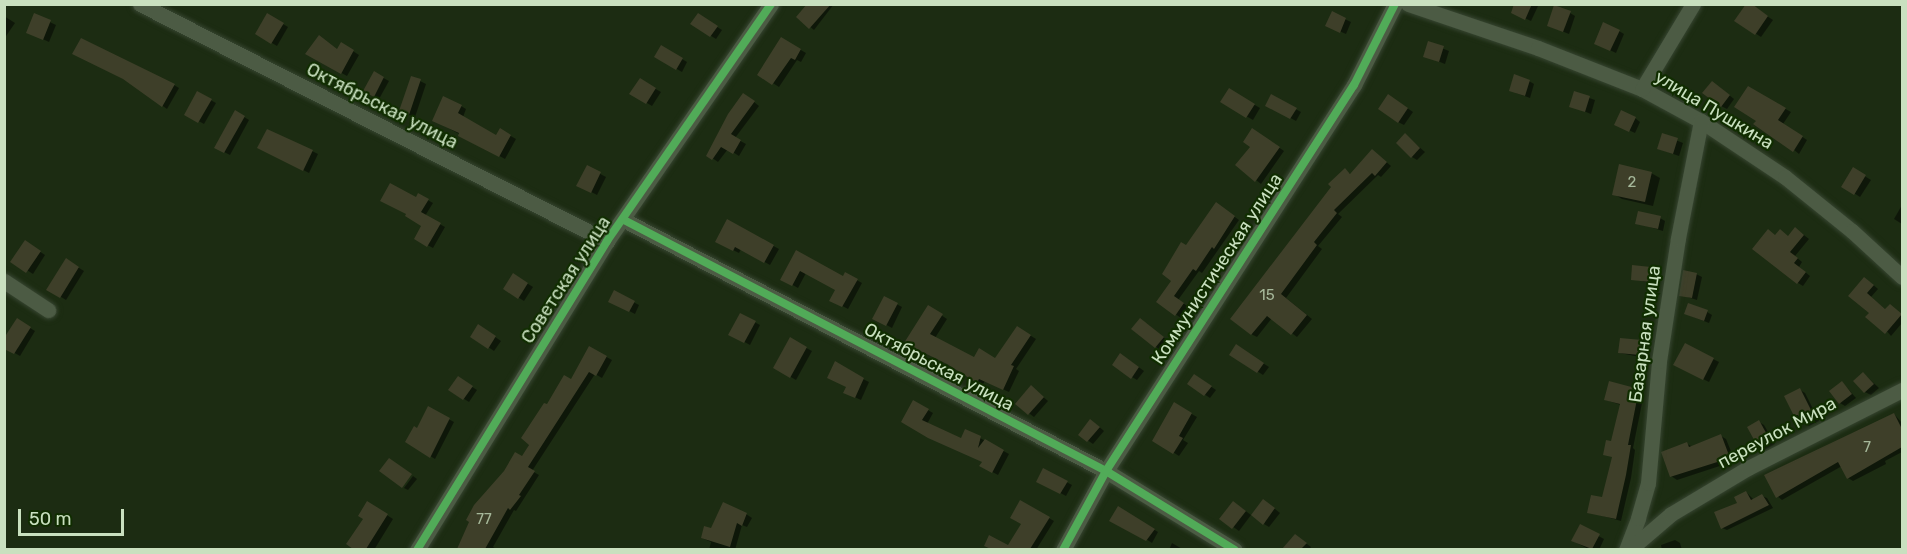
<!DOCTYPE html>
<meta charset="utf-8">
<style>
body{margin:0}
#map{position:relative;width:1907px;height:554px;overflow:hidden;background:#1c2c12;font-family:Rubik,sans-serif}
div>[style]{position:absolute}
[style*='--x']{left:calc(var(--x)*1px);top:calc(var(--y)*1px);width:calc(var(--w)*1px);rotate:calc(var(--a)*1deg)}
.shadow>*{inset:0;background:#0007}
.building>*{inset:0;background:#3e3f29}
.roads{filter:drop-shadow(0 0 2px #374531) drop-shadow(0 0 2px #374531)}
.street>*{height:15px;margin:-7.5px;padding:0 7.5px;transform-origin:7.5px;border-radius:7.5px;background:#4c5b44}
.cycleway>*{height:8px;margin:-4px;padding:0 4px;transform-origin:4px;border-radius:4px;background:#51ab58}
span{translate:-50% -50%;white-space:nowrap;text-align:center;line-height:1.15;-webkit-text-stroke:4.5px #102d00;paint-order:stroke}
.number-label{font-size:15px;color:#a6b89a}
.number-label span{-webkit-text-stroke-width:0}
.street-label{font-size:18px;color:#c9e0bf}
.frame{position:absolute;inset:0;border:6px solid #c9e0bf;pointer-events:none}
.scale{position:absolute;left:18px;top:509px;width:106px;height:27px;box-sizing:border-box;border:3px solid #c9e0bf;border-top:0;padding-left:8px;font-size:18px;line-height:21px;white-space:nowrap;color:#c9e0bf;-webkit-text-stroke:4px #102d00;paint-order:stroke}
</style>
<div id="map">
<div class="shadow">
<div style="clip-path:polygon(809px 4px,834px 4px,814px 30px,798px 17px)"></div>
<div style="clip-path:polygon(1516px 4px,1539px 4px,1531px 21px,1518px 15px)"></div>
<div style="clip-path:polygon(1753px 7px,1773px 20px,1761px 37px,1736px 21px)"></div>
<div style="clip-path:polygon(1332px 13px,1351px 22px,1346px 34px,1332px 28px)"></div>
<div style="clip-path:polygon(1570px 13px,1575px 16px,1569px 34px,1549px 26px)"></div>
<div style="clip-path:polygon(35px 15px,56px 25px,49px 42px,34px 35px)"></div>
<div style="clip-path:polygon(268px 15px,288px 27px,277px 46px,257px 34px)"></div>
<div style="clip-path:polygon(698px 15px,722px 30px,716px 39px,692px 24px)"></div>
<div style="clip-path:polygon(4px 16px,15px 23px,4px 39px)"></div>
<div style="clip-path:polygon(1619px 31px,1624px 34px,1616px 53px,1601px 46px)"></div>
<div style="clip-path:polygon(782px 39px,806px 53px,801px 62px,797px 60px,779px 87px,759px 74px)"></div>
<div style="clip-path:polygon(1429px 43px,1449px 51px,1445px 64px,1425px 56px)"></div>
<div style="clip-path:polygon(342px 44px,359px 55px,347px 76px,307px 54px,338px 50px)"></div>
<div style="clip-path:polygon(662px 47px,687px 62px,682px 72px,656px 57px)"></div>
<div style="clip-path:polygon(374px 73px,389px 81px,379px 99px,365px 90px)"></div>
<div style="clip-path:polygon(126px 80px,174px 85px,179px 88px,167px 109px)"></div>
<div style="clip-path:polygon(640px 80px,661px 92px,652px 106px,632px 94px)"></div>
<div style="clip-path:polygon(420px 81px,426px 84px,415px 117px,406px 114px)"></div>
<div style="clip-path:polygon(1529px 81px,1534px 84px,1530px 98px,1516px 93px)"></div>
<div style="clip-path:polygon(1718px 86px,1734px 99px,1727px 109px,1721px 106px)"></div>
<div style="clip-path:polygon(1748px 88px,1791px 112px,1783px 124px,1807px 140px,1799px 154px,1758px 120px)"></div>
<div style="clip-path:polygon(1229px 90px,1260px 108px,1253px 120px,1222px 102px)"></div>
<div style="clip-path:polygon(198px 93px,216px 103px,204px 124px,186px 114px)"></div>
<div style="clip-path:polygon(1575px 93px,1595px 100px,1591px 114px,1571px 106px)"></div>
<div style="clip-path:polygon(1272px 96px,1301px 112px,1296px 121px,1267px 105px)"></div>
<div style="clip-path:polygon(749px 98px,759px 106px,735px 138px,746px 144px,739px 156px,728px 149px,718px 162px,708px 155px)"></div>
<div style="clip-path:polygon(1394px 99px,1413px 112px,1404px 125px,1398px 122px)"></div>
<div style="clip-path:polygon(461px 106px,466px 109px,463px 117px,497px 137px,500px 130px,516px 139px,505px 159px,439px 123px)"></div>
<div style="clip-path:polygon(236px 112px,249px 120px,230px 155px,216px 148px)"></div>
<div style="clip-path:polygon(1635px 118px,1640px 122px,1635px 133px,1622px 127px)"></div>
<div style="clip-path:polygon(1258px 133px,1284px 151px,1261px 184px,1237px 165px,1253px 146px)"></div>
<div style="clip-path:polygon(1405px 135px,1425px 152px,1417px 160px,1412px 157px)"></div>
<div style="clip-path:polygon(1663px 135px,1683px 143px,1679px 156px,1659px 149px)"></div>
<div style="clip-path:polygon(259px 147px,312px 151px,318px 154px,309px 173px)"></div>
<div style="clip-path:polygon(1377px 154px,1391px 166px,1381px 177px,1378px 175px,1338px 214px,1342px 217px,1318px 246px,1322px 249px,1286px 298px,1312px 319px,1297px 337px,1272px 318px,1257px 337px,1251px 334px,1345px 170px,1352px 175px)"></div>
<div style="clip-path:polygon(587px 167px,606px 177px,597px 195px,578px 185px)"></div>
<div style="clip-path:polygon(1853px 169px,1871px 180px,1860px 197px,1843px 186px)"></div>
<div style="clip-path:polygon(1651px 173px,1660px 178px,1653px 206px,1622px 199px,1614px 194px)"></div>
<div style="clip-path:polygon(419px 195px,433px 203px,425px 216px,445px 227px,433px 248px,416px 239px,423px 226px,417px 199px)"></div>
<div style="clip-path:polygon(1902px 205px,1902px 224px,1894px 219px)"></div>
<div style="clip-path:polygon(1221px 207px,1239px 220px,1202px 273px,1199px 271px,1178px 300px,1189px 307px,1181px 318px,1158px 302px)"></div>
<div style="clip-path:polygon(1660px 218px,1665px 221px,1663px 231px,1636px 223px)"></div>
<div style="clip-path:polygon(727px 221px,779px 249px,770px 265px,741px 249px,739px 253px,717px 242px)"></div>
<div style="clip-path:polygon(1800px 232px,1809px 239px,1795px 256px,1802px 262px,1799px 267px,1810px 276px,1803px 286px,1798px 283px,1776px 236px,1789px 237px)"></div>
<div style="clip-path:polygon(30px 245px,45px 255px,33px 274px,13px 261px)"></div>
<div style="clip-path:polygon(797px 252px,843px 278px,846px 274px,862px 283px,848px 309px,831px 300px,837px 289px,806px 273px,798px 288px,782px 279px)"></div>
<div style="clip-path:polygon(66px 260px,84px 271px,66px 300px,48px 289px)"></div>
<div style="clip-path:polygon(1651px 268px,1656px 272px,1655px 284px,1632px 279px)"></div>
<div style="clip-path:polygon(1696px 274px,1702px 277px,1697px 300px,1681px 295px)"></div>
<div style="clip-path:polygon(514px 275px,533px 287px,524px 301px,505px 289px)"></div>
<div style="clip-path:polygon(1870px 282px,1878px 289px,1871px 297px,1886px 310px,1895px 309px,1902px 315px,1902px 323px,1891px 336px,1871px 313px,1850px 296px)"></div>
<div style="clip-path:polygon(614px 292px,639px 305px,635px 314px,610px 301px)"></div>
<div style="clip-path:polygon(885px 298px,902px 307px,892px 328px,874px 318px)"></div>
<div style="clip-path:polygon(929px 307px,947px 319px,935px 338px,975px 359px,1001px 363px,1023px 331px,1036px 339px,1016px 369px,1019px 371px,1009px 392px,985px 381px,983px 384px,952px 365px,911px 346px)"></div>
<div style="clip-path:polygon(1707px 312px,1712px 315px,1709px 323px,1691px 316px)"></div>
<div style="clip-path:polygon(741px 315px,760px 325px,750px 345px,730px 334px)"></div>
<div style="clip-path:polygon(17px 320px,35px 331px,20px 356px,4px 347px)"></div>
<div style="clip-path:polygon(1146px 323px,1168px 341px,1161px 350px,1156px 347px)"></div>
<div style="clip-path:polygon(479px 326px,501px 341px,494px 351px,472px 336px)"></div>
<div style="clip-path:polygon(791px 340px,812px 351px,796px 380px,775px 368px)"></div>
<div style="clip-path:polygon(1641px 341px,1647px 344px,1645px 358px,1620px 353px)"></div>
<div style="clip-path:polygon(1685px 345px,1719px 362px,1709px 382px,1681px 368px)"></div>
<div style="clip-path:polygon(590px 348px,612px 360px,602px 378px,595px 374px,532px 471px,539px 475px,516px 511px,514px 510px,493px 547px,498px 550px,460px 547px,523px 458px,547px 406px,572px 381px)"></div>
<div style="clip-path:polygon(1241px 349px,1269px 367px,1263px 375px,1231px 354px)"></div>
<div style="clip-path:polygon(1126px 358px,1144px 371px,1137px 380px,1132px 377px)"></div>
<div style="clip-path:polygon(1864px 374px,1879px 388px,1871px 395px,1865px 392px)"></div>
<div style="clip-path:polygon(863px 379px,869px 382px,861px 400px,848px 394px)"></div>
<div style="clip-path:polygon(1200px 379px,1216px 390px,1210px 398px,1189px 384px)"></div>
<div style="clip-path:polygon(463px 381px,477px 390px,469px 402px,450px 390px)"></div>
<div style="clip-path:polygon(1842px 382px,1856px 398px,1845px 406px,1840px 403px)"></div>
<div style="clip-path:polygon(1610px 383px,1644px 393px,1633px 448px,1635px 450px,1631px 478px,1621px 521px,1589px 512px,1603px 499px,1613px 458px,1612px 443px,1621px 405px,1606px 400px)"></div>
<div style="clip-path:polygon(1800px 390px,1805px 393px,1819px 421px,1809px 426px,1795px 415px)"></div>
<div style="clip-path:polygon(1036px 391px,1048px 401px,1034px 417px,1017px 404px)"></div>
<div style="clip-path:polygon(914px 402px,933px 413px,927px 424px,962px 440px,980px 438px,1009px 454px,998px 475px,981px 466px,983px 462px,903px 422px)"></div>
<div style="clip-path:polygon(1174px 404px,1197px 417px,1183px 440px,1188px 443px,1179px 456px,1154px 440px)"></div>
<div style="clip-path:polygon(428px 408px,454px 422px,435px 459px,407px 442px,417px 430px)"></div>
<div style="clip-path:polygon(1894px 414px,1902px 423px,1902px 452px,1885px 461px,1886px 464px,1853px 481px,1848px 478px,1842px 466px,1782px 500px,1777px 496px)"></div>
<div style="clip-path:polygon(1759px 422px,1764px 425px,1775px 444px,1765px 450px,1759px 446px)"></div>
<div style="clip-path:polygon(1096px 424px,1104px 431px,1093px 444px,1080px 435px)"></div>
<div style="clip-path:polygon(1721px 436px,1726px 439px,1735px 461px,1677px 480px,1671px 476px,1687px 444px,1693px 447px)"></div>
<div style="clip-path:polygon(1044px 470px,1072px 485px,1066px 496px,1038px 481px)"></div>
<div style="clip-path:polygon(413px 476px,417px 479px,408px 490px,404px 488px)"></div>
<div style="clip-path:polygon(1746px 492px,1754px 500px,1762px 496px,1767px 498px,1773px 508px,1727px 530px,1722px 528px)"></div>
<div style="clip-path:polygon(1021px 502px,1054px 521px,1036px 550px,994px 550px,986px 545px,1008px 547px,1023px 523px)"></div>
<div style="clip-path:polygon(368px 503px,393px 519px,374px 550px,356px 550px,348px 544px,365px 519px)"></div>
<div style="clip-path:polygon(1269px 504px,1280px 513px,1269px 527px,1264px 524px)"></div>
<div style="clip-path:polygon(1239px 506px,1251px 515px,1239px 531px,1222px 519px)"></div>
<div style="clip-path:polygon(1118px 508px,1158px 532px,1152px 543px,1137px 533px)"></div>
<div style="clip-path:polygon(746px 514px,752px 518px,747px 527px,742px 525px,735px 550px,709px 550px,711px 542px,702px 538px)"></div>
<div style="clip-path:polygon(1580px 526px,1604px 539px,1599px 550px,1590px 550px,1573px 541px)"></div>
<div style="clip-path:polygon(1296px 536px,1311px 547px,1309px 550px,1284px 550px)"></div>
<div style="clip-path:polygon(1675px 540px,1680px 543px,1682px 550px,1662px 550px,1661px 545px)"></div>
<div style="clip-path:polygon(1172px 543px,1184px 550px,1169px 550px)"></div>
</div>
<div class="building">
<div style="clip-path:polygon(807px 4px,831px 4px,809px 29px,796px 17px)"></div>
<div style="clip-path:polygon(1514px 4px,1532px 4px,1525px 20px,1511px 13px)"></div>
<div style="clip-path:polygon(1746px 4px,1752px 4px,1768px 16px,1755px 35px,1734px 21px)"></div>
<div style="clip-path:polygon(1554px 5px,1571px 11px,1563px 32px,1547px 26px)"></div>
<div style="clip-path:polygon(1332px 11px,1346px 18px,1340px 33px,1325px 26px)"></div>
<div style="clip-path:polygon(34px 13px,51px 20px,43px 40px,26px 33px)"></div>
<div style="clip-path:polygon(267px 13px,284px 23px,271px 44px,255px 34px)"></div>
<div style="clip-path:polygon(698px 13px,718px 26px,710px 37px,690px 24px)"></div>
<div style="clip-path:polygon(1603px 22px,1620px 30px,1610px 51px,1594px 44px)"></div>
<div style="clip-path:polygon(319px 35px,337px 49px,341px 42px,354px 50px,341px 74px,305px 54px)"></div>
<div style="clip-path:polygon(781px 37px,801px 49px,795px 60px,791px 58px,772px 85px,757px 75px)"></div>
<div style="clip-path:polygon(81px 38px,175px 84px,162px 107px,123px 79px,72px 54px)"></div>
<div style="clip-path:polygon(1428px 41px,1444px 46px,1439px 62px,1423px 57px)"></div>
<div style="clip-path:polygon(661px 45px,683px 58px,676px 70px,654px 57px)"></div>
<div style="clip-path:polygon(374px 71px,384px 77px,374px 97px,363px 91px)"></div>
<div style="clip-path:polygon(1514px 74px,1530px 80px,1525px 96px,1509px 91px)"></div>
<div style="clip-path:polygon(411px 76px,421px 79px,409px 115px,399px 111px)"></div>
<div style="clip-path:polygon(640px 78px,656px 88px,646px 104px,629px 94px)"></div>
<div style="clip-path:polygon(1712px 81px,1730px 95px,1721px 107px,1702px 93px)"></div>
<div style="clip-path:polygon(1748px 86px,1786px 108px,1778px 120px,1803px 136px,1793px 152px,1753px 124px,1756px 121px,1734px 107px)"></div>
<div style="clip-path:polygon(1229px 88px,1255px 104px,1246px 118px,1220px 102px)"></div>
<div style="clip-path:polygon(197px 91px,212px 99px,198px 123px,184px 115px)"></div>
<div style="clip-path:polygon(1574px 91px,1590px 96px,1585px 112px,1569px 107px)"></div>
<div style="clip-path:polygon(743px 93px,755px 101px,731px 134px,741px 140px,733px 154px,721px 147px,712px 160px,706px 156px,728px 114px)"></div>
<div style="clip-path:polygon(1271px 94px,1297px 108px,1290px 119px,1265px 106px)"></div>
<div style="clip-path:polygon(1388px 94px,1408px 108px,1398px 123px,1378px 109px)"></div>
<div style="clip-path:polygon(443px 96px,462px 105px,458px 113px,496px 135px,500px 128px,511px 135px,499px 157px,458px 136px,459px 133px,432px 121px)"></div>
<div style="clip-path:polygon(235px 110px,245px 116px,224px 153px,214px 148px)"></div>
<div style="clip-path:polygon(1621px 110px,1636px 117px,1629px 132px,1614px 125px)"></div>
<div style="clip-path:polygon(1252px 128px,1280px 147px,1255px 182px,1235px 165px,1250px 147px,1243px 142px)"></div>
<div style="clip-path:polygon(267px 129px,313px 150px,303px 171px,257px 148px)"></div>
<div style="clip-path:polygon(1405px 133px,1420px 148px,1411px 158px,1396px 143px)"></div>
<div style="clip-path:polygon(1662px 133px,1678px 138px,1673px 154px,1657px 149px)"></div>
<div style="clip-path:polygon(1372px 149px,1387px 162px,1375px 176px,1372px 173px,1334px 210px,1337px 213px,1314px 242px,1317px 245px,1281px 294px,1307px 315px,1291px 335px,1267px 316px,1251px 335px,1230px 319px,1331px 187px,1328px 184px,1345px 168px,1350px 174px)"></div>
<div style="clip-path:polygon(1619px 164px,1652px 172px,1645px 202px,1612px 195px)"></div>
<div style="clip-path:polygon(587px 165px,601px 172px,591px 193px,576px 186px)"></div>
<div style="clip-path:polygon(1853px 167px,1866px 175px,1854px 195px,1841px 187px)"></div>
<div style="clip-path:polygon(390px 183px,416px 197px,418px 193px,429px 199px,421px 212px,441px 223px,427px 247px,414px 239px,421px 226px,405px 216px,406px 214px,380px 201px)"></div>
<div style="clip-path:polygon(1216px 202px,1235px 216px,1214px 249px,1212px 247px,1196px 271px,1193px 269px,1174px 296px,1184px 303px,1175px 316px,1156px 302px,1171px 281px,1162px 274px,1181px 242px,1186px 245px)"></div>
<div style="clip-path:polygon(1638px 211px,1661px 216px,1658px 229px,1635px 224px)"></div>
<div style="clip-path:polygon(727px 219px,774px 245px,764px 263px,735px 247px,733px 251px,715px 242px)"></div>
<div style="clip-path:polygon(1795px 227px,1804px 235px,1790px 252px,1798px 258px,1794px 263px,1806px 272px,1797px 284px,1752px 249px,1768px 229px,1775px 235px,1780px 229px,1788px 236px)"></div>
<div style="clip-path:polygon(25px 240px,41px 251px,26px 273px,10px 262px)"></div>
<div style="clip-path:polygon(796px 250px,843px 276px,845px 272px,858px 279px,842px 307px,829px 301px,835px 290px,800px 271px,792px 286px,780px 280px)"></div>
<div style="clip-path:polygon(66px 258px,79px 267px,60px 298px,46px 290px)"></div>
<div style="clip-path:polygon(1632px 265px,1651px 267px,1650px 282px,1631px 280px)"></div>
<div style="clip-path:polygon(1683px 270px,1697px 273px,1692px 298px,1679px 296px)"></div>
<div style="clip-path:polygon(513px 273px,528px 283px,518px 299px,503px 289px)"></div>
<div style="clip-path:polygon(1864px 277px,1874px 285px,1867px 293px,1885px 309px,1890px 304px,1902px 314px,1885px 334px,1865px 317px,1869px 313px,1848px 296px)"></div>
<div style="clip-path:polygon(614px 290px,635px 301px,629px 312px,608px 302px)"></div>
<div style="clip-path:polygon(884px 296px,898px 303px,886px 326px,872px 319px)"></div>
<div style="clip-path:polygon(1688px 303px,1708px 310px,1704px 321px,1684px 314px)"></div>
<div style="clip-path:polygon(928px 305px,943px 314px,930px 334px,974px 357px,979px 348px,995px 358px,1017px 326px,1031px 335px,1011px 365px,1014px 366px,1003px 390px,979px 379px,977px 383px,947px 364px,904px 343px)"></div>
<div style="clip-path:polygon(740px 313px,756px 321px,744px 343px,728px 335px)"></div>
<div style="clip-path:polygon(17px 318px,31px 327px,14px 354px,4px 349px,4px 338px)"></div>
<div style="clip-path:polygon(1140px 318px,1164px 337px,1155px 348px,1131px 329px)"></div>
<div style="clip-path:polygon(478px 324px,496px 336px,488px 349px,470px 337px)"></div>
<div style="clip-path:polygon(790px 337px,807px 347px,790px 378px,773px 368px)"></div>
<div style="clip-path:polygon(1620px 338px,1642px 340px,1640px 355px,1618px 353px)"></div>
<div style="clip-path:polygon(1685px 343px,1714px 358px,1703px 380px,1673px 365px)"></div>
<div style="clip-path:polygon(1236px 344px,1264px 363px,1257px 373px,1229px 355px)"></div>
<div style="clip-path:polygon(589px 346px,607px 356px,596px 376px,589px 372px,528px 467px,535px 471px,519px 495px,521px 496px,510px 510px,508px 508px,485px 549px,457px 549px,469px 522px,466px 520px,474px 505px,504px 471px,515px 452px,522px 456px,529px 445px,521px 438px,544px 403px,547px 404px,564px 375px,571px 379px)"></div>
<div style="clip-path:polygon(1120px 353px,1139px 367px,1131px 379px,1112px 365px)"></div>
<div style="clip-path:polygon(835px 361px,864px 378px,855px 398px,843px 393px,846px 387px,827px 378px)"></div>
<div style="clip-path:polygon(1863px 372px,1874px 384px,1864px 393px,1853px 381px)"></div>
<div style="clip-path:polygon(1194px 374px,1212px 386px,1204px 396px,1187px 384px)"></div>
<div style="clip-path:polygon(458px 376px,473px 386px,463px 400px,448px 390px)"></div>
<div style="clip-path:polygon(1609px 381px,1639px 389px,1628px 445px,1631px 445px,1626px 475px,1616px 519px,1587px 513px,1591px 495px,1602px 497px,1612px 457px,1603px 455px,1606px 440px,1611px 441px,1620px 404px,1604px 400px)"></div>
<div style="clip-path:polygon(1842px 381px,1852px 394px,1839px 404px,1829px 391px)"></div>
<div style="clip-path:polygon(1031px 385px,1044px 397px,1028px 415px,1015px 404px)"></div>
<div style="clip-path:polygon(1800px 388px,1815px 418px,1803px 424px,1798px 415px,1794px 416px,1784px 396px)"></div>
<div style="clip-path:polygon(913px 400px,929px 409px,922px 420px,961px 438px,965px 429px,981px 436px,978px 448px,985px 439px,1004px 450px,992px 473px,979px 466px,982px 462px,928px 438px,901px 422px)"></div>
<div style="clip-path:polygon(1174px 402px,1192px 413px,1179px 436px,1183px 438px,1173px 454px,1152px 441px)"></div>
<div style="clip-path:polygon(428px 406px,450px 418px,430px 458px,405px 442px,414px 426px,417px 428px)"></div>
<div style="clip-path:polygon(1894px 413px,1902px 429px,1902px 447px,1847px 479px,1838px 462px,1776px 498px,1764px 475px)"></div>
<div style="clip-path:polygon(1090px 419px,1100px 427px,1087px 442px,1078px 435px)"></div>
<div style="clip-path:polygon(1759px 420px,1770px 440px,1758px 447px,1747px 427px)"></div>
<div style="clip-path:polygon(1721px 434px,1730px 458px,1670px 477px,1661px 452px,1687px 442px,1689px 447px)"></div>
<div style="clip-path:polygon(389px 458px,412px 474px,402px 488px,379px 471px)"></div>
<div style="clip-path:polygon(1043px 468px,1068px 481px,1060px 494px,1036px 482px)"></div>
<div style="clip-path:polygon(1746px 491px,1751px 500px,1762px 494px,1769px 505px,1721px 529px,1714px 512px,1737px 503px,1734px 497px)"></div>
<div style="clip-path:polygon(1263px 499px,1275px 508px,1263px 525px,1251px 515px)"></div>
<div style="clip-path:polygon(1020px 500px,1050px 517px,1030px 549px,991px 549px,984px 546px,989px 535px,1008px 545px,1021px 524px,1010px 518px)"></div>
<div style="clip-path:polygon(367px 501px,388px 514px,366px 549px,353px 549px,346px 544px,363px 519px,358px 516px)"></div>
<div style="clip-path:polygon(1233px 501px,1246px 511px,1232px 529px,1219px 519px)"></div>
<div style="clip-path:polygon(723px 502px,747px 513px,742px 526px,737px 523px,730px 547px,701px 538px,704px 526px,711px 528px)"></div>
<div style="clip-path:polygon(1118px 506px,1155px 529px,1146px 541px,1109px 521px)"></div>
<div style="clip-path:polygon(1580px 524px,1600px 534px,1592px 549px,1571px 541px)"></div>
<div style="clip-path:polygon(1295px 534px,1307px 543px,1301px 549px,1282px 549px)"></div>
</div>
<div class="roads">
<div class="street">
<div style="--x:140;--y:4;--w:524;--a:26.91"></div>
<div style="--x:1408;--y:4;--w:137;--a:18.7"></div>
<div style="--x:1538;--y:48;--w:112;--a:21.5"></div>
<div style="--x:1642;--y:89;--w:67;--a:28.5"></div>
<div style="--x:1701;--y:121;--w:101;--a:33.7"></div>
<div style="--x:1785;--y:177;--w:86;--a:38.9"></div>
<div style="--x:1852;--y:231;--w:68;--a:42.6"></div>
<div style="--x:1642;--y:89;--w:99;--a:-59"></div>
<div style="--x:624;--y:220;--w:543;--a:27.51"></div>
<div style="--x:1106;--y:471;--w:151;--a:31.5"></div>
<div style="--x:4;--y:281;--w:53;--a:33.4"></div>
<div style="--x:417;--y:550;--w:363;--a:-58.4"></div>
<div style="--x:607;--y:241;--w:288;--a:-55.3"></div>
<div style="--x:1063;--y:550;--w:90;--a:-61.4"></div>
<div style="--x:1106;--y:471;--w:459;--a:-57.3"></div>
<div style="--x:1354;--y:85;--w:91;--a:-63.2"></div>
<div style="--x:1626;--y:550;--w:34;--a:-69"></div>
<div style="--x:1638;--y:518;--w:36;--a:-74"></div>
<div style="--x:1648;--y:483;--w:122;--a:-84.8"></div>
<div style="--x:1659;--y:361;--w:124;--a:-81.2"></div>
<div style="--x:1678;--y:238;--w:119;--a:-78.9"></div>
<div style="--x:1629;--y:550;--w:55;--a:-40.6"></div>
<div style="--x:1671;--y:514;--w:90;--a:-30.9"></div>
<div style="--x:1748;--y:468;--w:173;--a:-26.9"></div>
</div>
</div>
<div class="cycleway">
<div style="--x:624;--y:220;--w:543;--a:27.51"></div>
<div style="--x:1106;--y:471;--w:151;--a:31.5"></div>
<div style="--x:417;--y:550;--w:363;--a:-58.4"></div>
<div style="--x:607;--y:241;--w:288;--a:-55.3"></div>
<div style="--x:1063;--y:550;--w:90;--a:-61.4"></div>
<div style="--x:1106;--y:471;--w:459;--a:-57.3"></div>
<div style="--x:1354;--y:85;--w:91;--a:-63.2"></div>
</div>
<div class="number-label">
<span style="left:1632px;top:183px">2</span>
<span style="left:1267px;top:296px">15</span>
<span style="left:1867px;top:448px">7</span>
<span style="left:484px;top:520px">77</span>
</div>
<div class="street-label">
<span style="left:382px;top:106px;rotate:27deg">Октябрьская улица</span>
<span style="left:1714px;top:110px;rotate:31deg">улица Пушкина</span>
<span style="left:1217px;top:269px;rotate:-57deg">Коммунистическая улица</span>
<span style="left:566px;top:280px;rotate:-57deg">Советская улица</span>
<span style="left:1645px;top:334px;rotate:-82deg">Базарная улица</span>
<span style="left:939px;top:367px;rotate:28deg">Октябрьская улица</span>
<span style="left:1777px;top:433px;rotate:-28deg">переулок Мира</span>
</div>
<div class="frame"></div>
<div class="scale">50 m</div>
</div>
